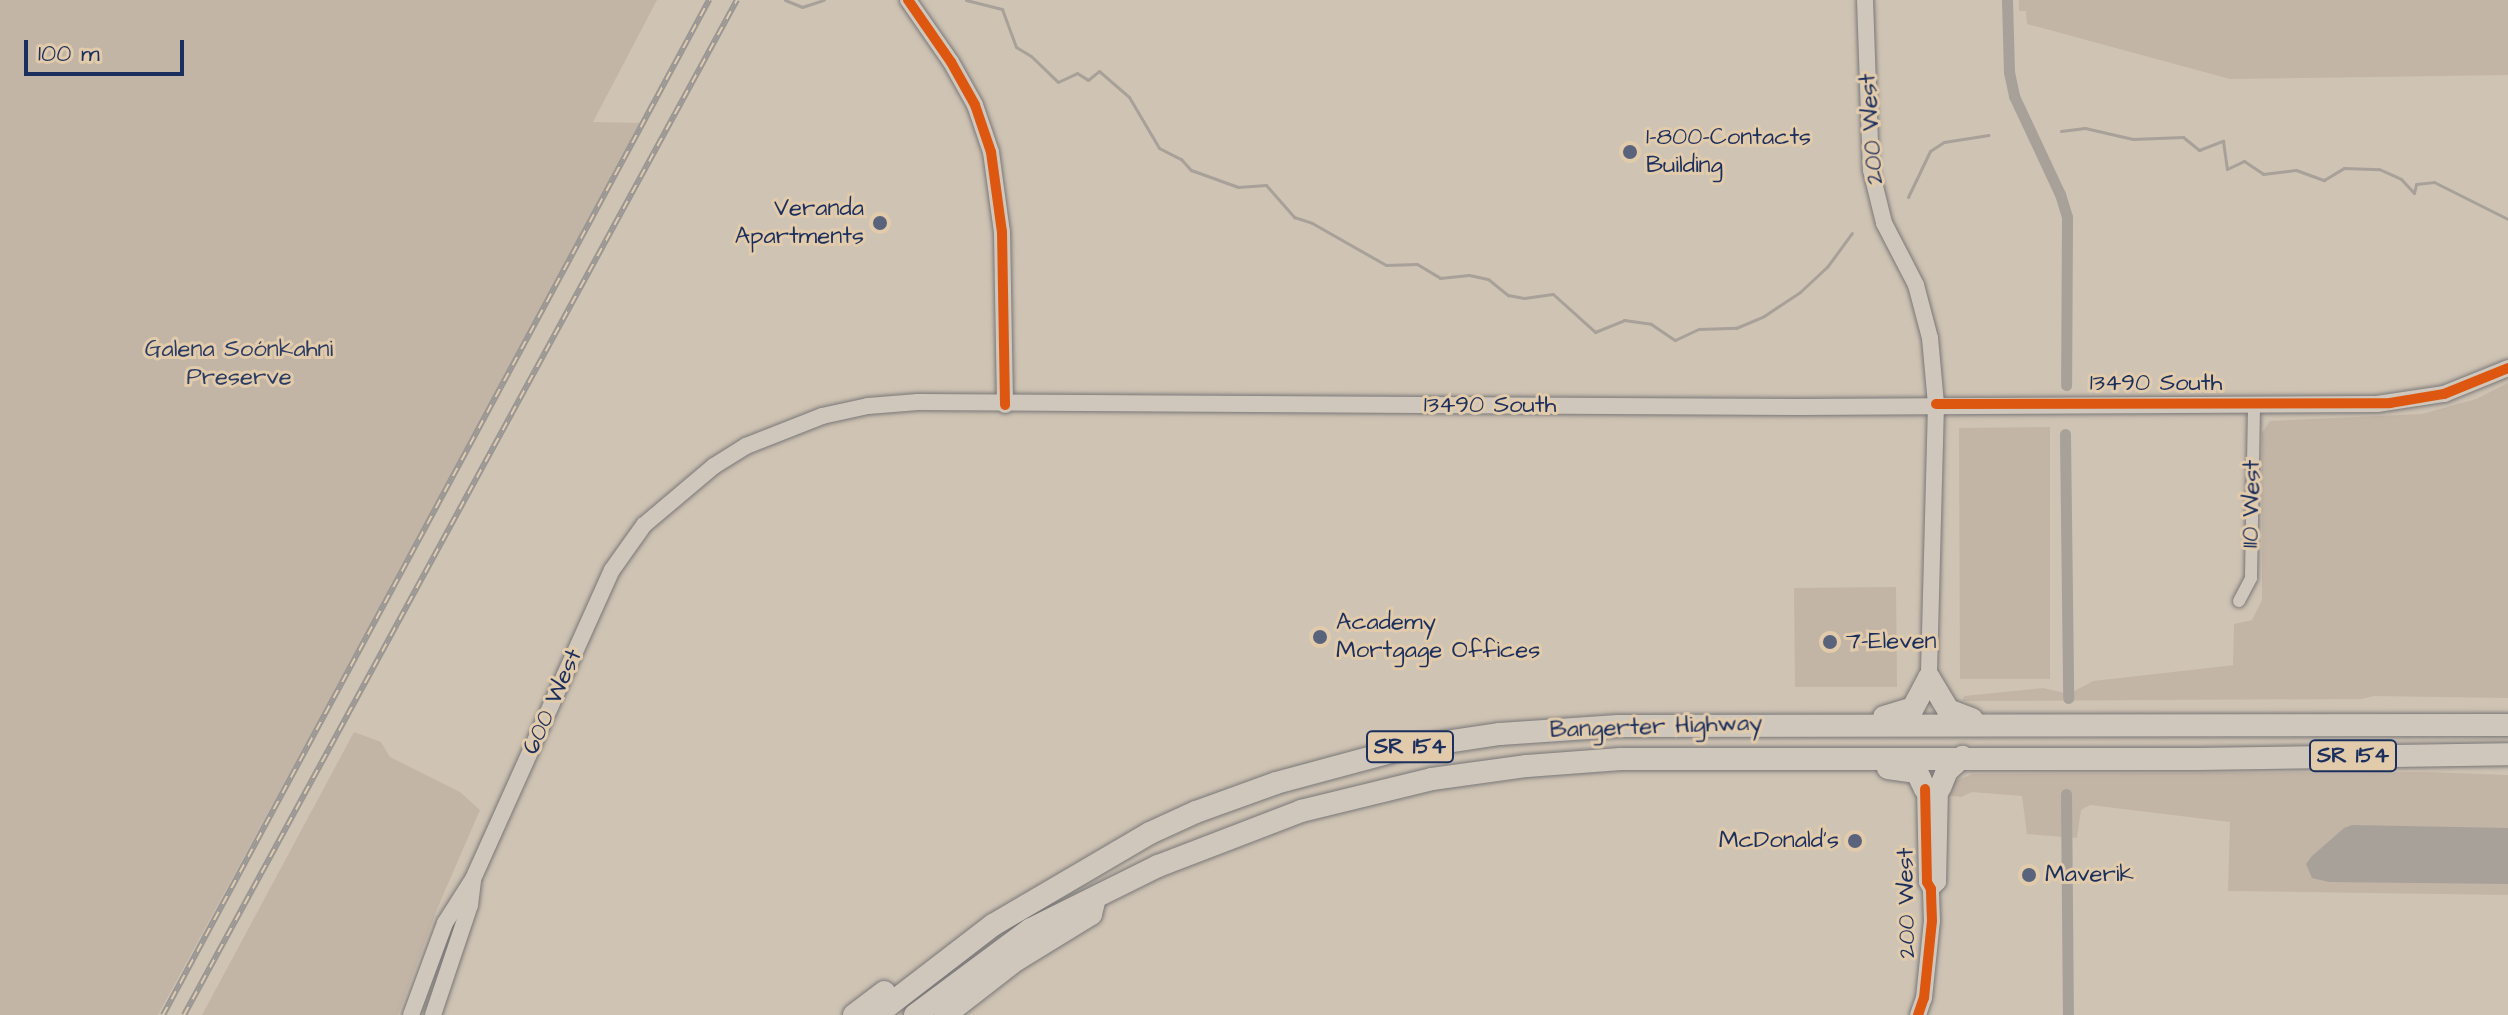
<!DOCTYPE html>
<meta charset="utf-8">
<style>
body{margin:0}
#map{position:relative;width:2508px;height:1015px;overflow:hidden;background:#cfc3b3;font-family:"Architects Daughter",sans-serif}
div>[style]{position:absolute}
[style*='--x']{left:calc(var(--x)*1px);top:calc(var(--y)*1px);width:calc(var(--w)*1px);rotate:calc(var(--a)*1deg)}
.built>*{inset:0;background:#c2b5a5}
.green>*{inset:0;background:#c3b5a6}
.water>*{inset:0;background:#a8a19a}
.stream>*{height:3px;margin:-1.5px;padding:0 1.5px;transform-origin:1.5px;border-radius:1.5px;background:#a8a19a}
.canal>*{height:11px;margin:-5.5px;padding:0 5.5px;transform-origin:5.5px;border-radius:5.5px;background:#a8a19a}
.roads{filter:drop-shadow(0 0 2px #787778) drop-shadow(0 0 2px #787778)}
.street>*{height:12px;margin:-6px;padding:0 6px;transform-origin:6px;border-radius:6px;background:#d0c7bc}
.secondary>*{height:16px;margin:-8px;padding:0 8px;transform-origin:8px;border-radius:8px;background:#d0c7bc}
.highway>*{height:22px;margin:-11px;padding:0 11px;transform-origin:11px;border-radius:11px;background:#d0c7bc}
.rail>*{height:6px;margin-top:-3px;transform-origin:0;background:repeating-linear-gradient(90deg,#e2cbab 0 9px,#999694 0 18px);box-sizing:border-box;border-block:2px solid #999694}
.cycleway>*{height:10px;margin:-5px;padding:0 5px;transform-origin:5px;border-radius:5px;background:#de5710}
.dots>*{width:22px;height:22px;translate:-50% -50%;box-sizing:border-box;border:4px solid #e2cbab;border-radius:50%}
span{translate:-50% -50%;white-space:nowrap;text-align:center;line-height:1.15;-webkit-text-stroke:6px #e2cbab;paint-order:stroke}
.shield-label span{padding:2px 6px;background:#e2cbab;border:2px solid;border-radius:6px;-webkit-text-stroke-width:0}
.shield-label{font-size:22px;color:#1b2f5e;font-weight:700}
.street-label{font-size:24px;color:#1b2f5e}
.poi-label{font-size:24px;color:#1b2f5e}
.left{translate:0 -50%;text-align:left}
.right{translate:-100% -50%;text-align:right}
.park-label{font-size:24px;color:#2b3c64}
.scale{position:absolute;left:24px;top:40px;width:160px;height:36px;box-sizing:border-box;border:4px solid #1b2f5e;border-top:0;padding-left:10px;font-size:24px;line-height:28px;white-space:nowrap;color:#1b2f5e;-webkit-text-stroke:6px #e2cbab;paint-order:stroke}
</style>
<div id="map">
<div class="built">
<div style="clip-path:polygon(2025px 0,2508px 0,2508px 75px,2230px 79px,2027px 24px)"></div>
<div style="clip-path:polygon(2508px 383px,2508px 637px,2233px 667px,2234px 624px,2252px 620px,2262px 600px,2262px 433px,2270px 421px,2422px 414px,2476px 399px)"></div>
<div style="clip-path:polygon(2050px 427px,2050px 679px,1960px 679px,1959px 428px)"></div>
<div style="clip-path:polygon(1896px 587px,1897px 687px,1795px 687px,1794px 588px)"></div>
</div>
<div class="green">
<div style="clip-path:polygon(0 0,657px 0,593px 122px,643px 123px,158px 1015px,0 1015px)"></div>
<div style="clip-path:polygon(2019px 0,2192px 0,2229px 22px,2236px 16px,2237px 34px,2248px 40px,2243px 51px,2175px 11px,2019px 11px)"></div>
<div style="clip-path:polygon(2508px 634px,2508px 698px,2374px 696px,2362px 699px,1963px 701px,1964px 696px,2043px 688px,2069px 694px,2093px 681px)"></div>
<div style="clip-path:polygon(354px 732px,381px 742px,390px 757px,460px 792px,480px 810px,437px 909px,398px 1015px,202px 1015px)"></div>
<div style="clip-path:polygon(2426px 772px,2508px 775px,2508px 895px,2228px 891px,2230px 822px,2090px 805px,2081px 810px,2077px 838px,2027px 834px,2022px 796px,1972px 792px,1961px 797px,1947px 795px,1955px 781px,1973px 774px)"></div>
</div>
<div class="water">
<div style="clip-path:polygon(2352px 825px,2508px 828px,2508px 884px,2329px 882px,2312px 878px,2306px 864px,2312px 856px,2344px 828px)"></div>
</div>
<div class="stream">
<div style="--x:785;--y:0;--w:18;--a:22"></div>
<div style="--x:802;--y:7;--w:23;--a:-18"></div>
<div style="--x:966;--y:0;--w:37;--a:14"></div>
<div style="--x:1002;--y:9;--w:40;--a:69.8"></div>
<div style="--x:1016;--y:47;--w:17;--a:31"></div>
<div style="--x:1031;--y:56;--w:37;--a:44"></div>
<div style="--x:1058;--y:82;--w:21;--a:-25"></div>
<div style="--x:1077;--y:73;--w:13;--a:32"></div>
<div style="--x:1088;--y:80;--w:14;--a:-39"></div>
<div style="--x:1099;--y:71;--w:40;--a:41"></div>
<div style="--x:1129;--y:97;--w:59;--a:59.5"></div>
<div style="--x:1159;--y:148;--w:25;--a:27"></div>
<div style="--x:1181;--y:159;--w:15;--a:48"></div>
<div style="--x:1191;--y:170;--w:50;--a:19.9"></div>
<div style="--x:1238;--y:187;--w:28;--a:-4"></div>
<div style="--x:1266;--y:185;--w:43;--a:48.8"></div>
<div style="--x:1294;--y:217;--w:19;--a:18"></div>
<div style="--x:1312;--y:223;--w:85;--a:29.6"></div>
<div style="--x:1386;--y:265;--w:31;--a:-2"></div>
<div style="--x:1417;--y:264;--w:27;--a:31"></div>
<div style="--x:1440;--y:278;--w:29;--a:-6"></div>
<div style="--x:1469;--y:275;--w:19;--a:12"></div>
<div style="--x:1488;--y:279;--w:26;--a:39"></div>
<div style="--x:1508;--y:295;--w:16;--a:11"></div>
<div style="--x:1524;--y:298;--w:29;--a:-8"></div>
<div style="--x:1553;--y:294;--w:57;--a:42.1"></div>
<div style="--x:1595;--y:332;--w:31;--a:-22"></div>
<div style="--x:1624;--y:320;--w:27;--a:8"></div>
<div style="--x:1651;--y:324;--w:29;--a:34"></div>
<div style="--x:1675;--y:340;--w:26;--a:-25"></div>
<div style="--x:1699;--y:329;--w:37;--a:-2"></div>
<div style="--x:1736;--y:328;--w:30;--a:-23"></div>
<div style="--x:1764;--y:316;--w:43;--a:-33.7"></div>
<div style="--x:1800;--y:292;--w:37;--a:-43"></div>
<div style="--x:1827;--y:267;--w:42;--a:-53.7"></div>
<div style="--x:2061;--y:131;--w:24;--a:-7"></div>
<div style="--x:2085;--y:128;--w:49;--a:12.9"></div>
<div style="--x:2133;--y:139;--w:50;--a:-2.3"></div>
<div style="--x:2183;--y:137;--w:21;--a:39"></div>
<div style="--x:2199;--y:150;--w:26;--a:-21"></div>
<div style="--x:2223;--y:141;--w:28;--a:82"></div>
<div style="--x:2227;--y:169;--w:19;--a:-25"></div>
<div style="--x:2244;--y:161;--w:23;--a:34"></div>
<div style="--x:2263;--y:174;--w:33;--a:-7"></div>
<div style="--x:2296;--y:170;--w:30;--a:20"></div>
<div style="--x:2324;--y:180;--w:23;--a:-31"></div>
<div style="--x:2344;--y:168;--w:35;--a:2"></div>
<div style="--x:2379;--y:169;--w:24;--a:24"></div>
<div style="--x:2401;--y:179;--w:19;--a:47"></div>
<div style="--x:2414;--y:193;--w:9;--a:-77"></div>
<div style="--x:2416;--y:184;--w:18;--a:-6"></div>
<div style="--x:2434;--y:182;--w:83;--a:26.6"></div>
<div style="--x:1908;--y:197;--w:51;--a:-64.4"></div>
<div style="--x:1930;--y:151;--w:17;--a:-33"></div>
<div style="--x:1944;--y:142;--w:45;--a:-9"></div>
</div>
<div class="canal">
<div style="--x:2007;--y:0;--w:72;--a:88.4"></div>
<div style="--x:2009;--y:72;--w:25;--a:78"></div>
<div style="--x:2014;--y:96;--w:108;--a:64.9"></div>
<div style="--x:2060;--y:194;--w:24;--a:73"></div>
<div style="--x:2067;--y:217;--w:168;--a:90.3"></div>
<div style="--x:2065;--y:434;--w:264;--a:89.3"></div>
<div style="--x:2066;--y:794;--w:221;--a:89.5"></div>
</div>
<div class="roads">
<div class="street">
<div style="--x:2239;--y:601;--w:26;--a:-62"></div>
<div style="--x:2251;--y:578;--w:174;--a:-89"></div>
</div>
<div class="secondary">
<div style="--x:908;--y:0;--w:75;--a:55.3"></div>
<div style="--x:951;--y:62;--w:49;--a:60.8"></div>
<div style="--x:975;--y:105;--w:50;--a:71.2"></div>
<div style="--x:991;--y:152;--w:81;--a:82.2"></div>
<div style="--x:1002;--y:232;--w:173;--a:89"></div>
<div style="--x:1865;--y:0;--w:170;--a:88"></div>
<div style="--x:1871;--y:170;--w:55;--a:76.2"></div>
<div style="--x:1884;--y:223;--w:70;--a:62.7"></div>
<div style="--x:1916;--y:285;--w:55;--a:75.2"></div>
<div style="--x:1930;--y:338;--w:66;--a:84.8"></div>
<div style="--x:1936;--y:404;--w:274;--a:91.5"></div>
<div style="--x:1931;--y:889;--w:10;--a:-45"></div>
<div style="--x:1938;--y:882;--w:94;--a:-88.8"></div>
<div style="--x:411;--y:1015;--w:98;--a:-69.7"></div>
<div style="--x:445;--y:923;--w:52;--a:-57.5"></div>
<div style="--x:473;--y:879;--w:339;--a:-65.8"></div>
<div style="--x:612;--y:570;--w:55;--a:-54.6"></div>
<div style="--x:644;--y:525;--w:92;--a:-40.1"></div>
<div style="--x:714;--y:466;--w:38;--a:-32"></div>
<div style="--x:746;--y:446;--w:82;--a:-21.5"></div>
<div style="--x:822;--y:416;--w:47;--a:-12.3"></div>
<div style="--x:868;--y:406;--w:50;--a:-4.6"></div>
<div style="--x:918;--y:402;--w:880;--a:0.33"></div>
<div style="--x:1798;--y:407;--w:579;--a:-0.3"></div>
<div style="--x:2377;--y:404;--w:68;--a:-8.5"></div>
<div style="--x:2444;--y:394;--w:69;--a:-22.1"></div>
<div style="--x:433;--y:1015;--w:116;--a:-71.4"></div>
<div style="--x:470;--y:905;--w:26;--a:-83"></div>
<div style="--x:1918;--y:1015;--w:18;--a:-71"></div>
<div style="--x:1924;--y:998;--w:77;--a:-84.1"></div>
<div style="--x:1932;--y:921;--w:32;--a:-92"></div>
<div style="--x:1931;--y:889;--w:8;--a:-120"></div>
<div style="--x:1927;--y:882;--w:93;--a:-91.2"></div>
</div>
<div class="highway">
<div style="--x:1929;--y:678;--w:37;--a:59"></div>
<div style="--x:1948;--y:710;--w:26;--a:21"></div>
<div style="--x:1884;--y:717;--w:30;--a:-17"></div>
<div style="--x:1913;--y:708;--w:34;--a:-62"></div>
<div style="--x:1888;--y:768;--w:29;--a:8"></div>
<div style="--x:1917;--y:772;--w:19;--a:65"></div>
<div style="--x:1940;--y:788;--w:18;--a:-68"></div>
<div style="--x:1947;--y:771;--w:21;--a:-43"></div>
<div style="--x:854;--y:1015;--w:38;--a:-37"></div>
<div style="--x:876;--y:1015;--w:148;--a:-37.6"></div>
<div style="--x:993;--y:925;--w:182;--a:-30.4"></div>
<div style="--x:1150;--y:833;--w:51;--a:-24.5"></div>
<div style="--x:1196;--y:812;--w:85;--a:-19.9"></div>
<div style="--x:1276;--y:783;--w:135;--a:-15.1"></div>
<div style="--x:1406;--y:748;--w:95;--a:-8.5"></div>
<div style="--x:1500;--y:734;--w:118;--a:-3.9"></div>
<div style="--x:1618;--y:726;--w:890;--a:-0.06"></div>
<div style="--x:915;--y:1015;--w:144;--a:-36.6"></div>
<div style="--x:1031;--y:929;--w:142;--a:-26.4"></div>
<div style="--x:1158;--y:866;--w:153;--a:-21"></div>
<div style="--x:1301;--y:811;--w:135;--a:-13.7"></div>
<div style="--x:1432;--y:779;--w:96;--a:-7.8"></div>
<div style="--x:1527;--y:766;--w:94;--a:-4.3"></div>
<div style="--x:1621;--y:759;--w:577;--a:0"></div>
<div style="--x:2198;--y:759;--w:310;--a:-0.9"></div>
<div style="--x:945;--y:1015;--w:90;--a:-37.8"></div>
<div style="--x:1016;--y:960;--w:88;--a:-31.5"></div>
<div style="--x:1091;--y:914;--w:12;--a:-76"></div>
</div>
</div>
<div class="rail">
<div style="--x:163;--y:1015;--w:1153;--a:-61.72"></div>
<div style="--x:184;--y:1015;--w:1156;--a:-61.42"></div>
</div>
<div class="cycleway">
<div style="--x:908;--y:0;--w:75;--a:55.3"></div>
<div style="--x:951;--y:62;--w:49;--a:60.8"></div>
<div style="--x:975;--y:105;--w:50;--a:71.2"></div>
<div style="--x:991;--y:152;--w:81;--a:82.2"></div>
<div style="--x:1002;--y:232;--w:173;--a:89"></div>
<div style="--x:1936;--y:404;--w:454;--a:-0.1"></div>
<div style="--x:2390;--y:403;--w:55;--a:-9.5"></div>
<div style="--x:2444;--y:394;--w:69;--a:-22.1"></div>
<div style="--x:1918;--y:1015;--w:18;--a:-71"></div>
<div style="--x:1924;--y:998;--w:77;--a:-84.1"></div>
<div style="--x:1932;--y:921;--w:32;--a:-92"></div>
<div style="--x:1931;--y:889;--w:8;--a:-120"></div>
<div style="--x:1927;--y:882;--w:93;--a:-91.2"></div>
</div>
<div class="dots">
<div style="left:1630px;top:152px;background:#5a637c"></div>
<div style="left:880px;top:223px;background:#5a637c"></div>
<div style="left:1320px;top:637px;background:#5a637c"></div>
<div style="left:1830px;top:642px;background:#5a637c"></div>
<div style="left:1855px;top:841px;background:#5a637c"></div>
<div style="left:2029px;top:875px;background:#5a637c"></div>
</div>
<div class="shield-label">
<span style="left:1410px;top:747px">SR 154</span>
<span style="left:2353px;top:756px">SR 154</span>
</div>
<div class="street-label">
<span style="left:1872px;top:129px;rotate:-94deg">200 West</span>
<span style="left:2156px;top:384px">13490 South</span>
<span style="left:1490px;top:406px">13490 South</span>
<span style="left:2252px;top:504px;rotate:-89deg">110 West</span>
<span style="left:553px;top:702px;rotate:-66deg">600 West</span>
<span style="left:1656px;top:727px;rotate:-2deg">Bangerter Highway</span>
<span style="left:1907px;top:903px;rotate:-91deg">200 West</span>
</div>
<div class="poi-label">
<span class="left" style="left:1646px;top:152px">1-800-Contacts<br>Building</span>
<span class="right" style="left:864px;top:223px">Veranda<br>Apartments</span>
<span class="left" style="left:1336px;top:637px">Academy<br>Mortgage Offices</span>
<span class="left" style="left:1846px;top:642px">7-Eleven</span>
<span class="right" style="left:1839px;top:841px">McDonald's</span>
<span class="left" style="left:2045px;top:875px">Maverik</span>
</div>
<div class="park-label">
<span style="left:239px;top:364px">Galena Soónkahni<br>Preserve</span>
</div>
<div class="scale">100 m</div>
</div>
